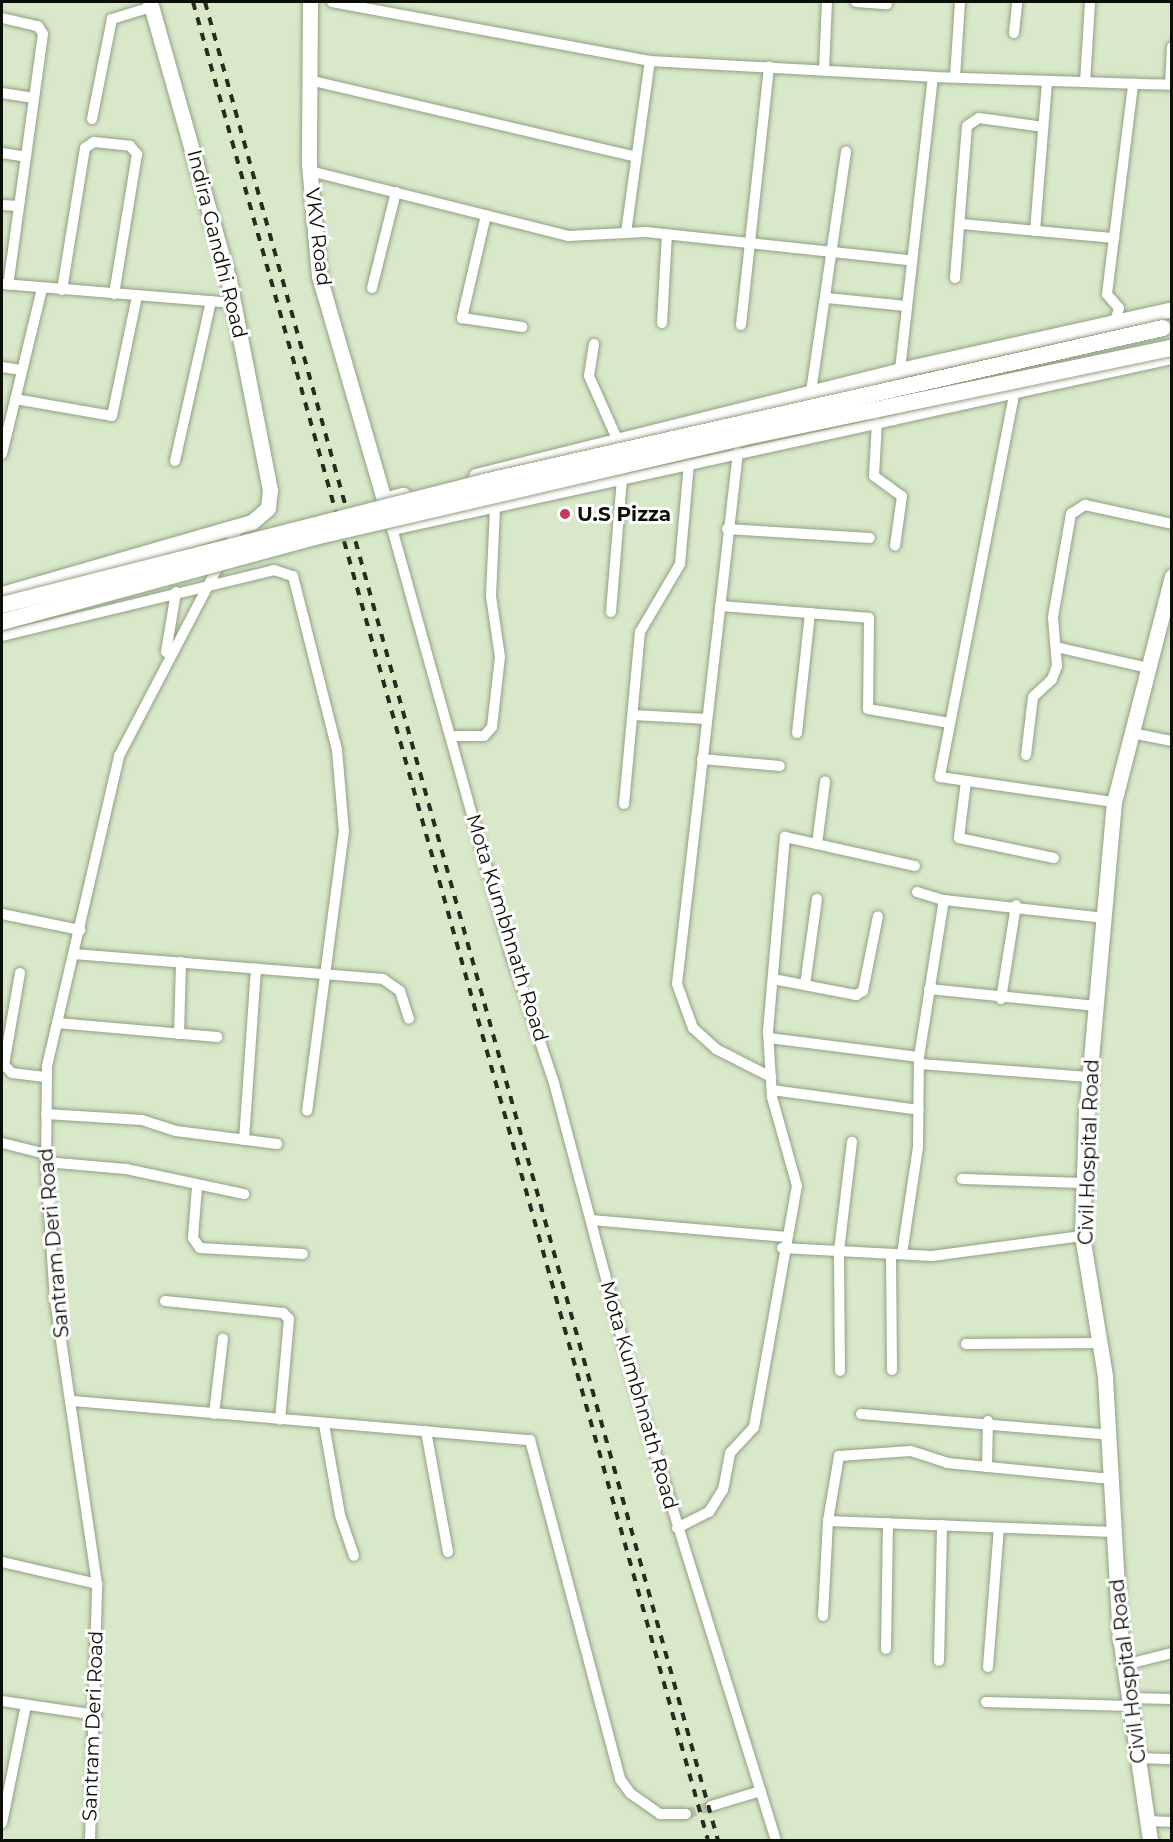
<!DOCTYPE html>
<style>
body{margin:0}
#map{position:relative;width:1173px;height:1842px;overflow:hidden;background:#d8e8c9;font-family:Montserrat,sans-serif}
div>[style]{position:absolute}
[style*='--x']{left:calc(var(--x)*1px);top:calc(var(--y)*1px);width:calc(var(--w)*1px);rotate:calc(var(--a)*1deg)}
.street-tunnel>*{height:10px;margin-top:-5px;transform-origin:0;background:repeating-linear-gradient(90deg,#b9c8ac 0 10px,transparent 0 15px)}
.roads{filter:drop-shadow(0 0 2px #91a083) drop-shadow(0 0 2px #91a083)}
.street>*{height:10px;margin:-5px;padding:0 5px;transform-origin:5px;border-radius:5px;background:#fff}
.secondary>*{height:15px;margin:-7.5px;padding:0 7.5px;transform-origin:7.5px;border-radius:7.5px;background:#fff}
.rail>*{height:4px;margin-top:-2px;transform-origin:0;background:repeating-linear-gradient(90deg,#262d20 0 8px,transparent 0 16px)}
.bridges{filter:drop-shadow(0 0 2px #91a083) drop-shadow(0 0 2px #91a083)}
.primary-bridge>*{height:16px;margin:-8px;padding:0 8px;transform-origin:8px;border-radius:8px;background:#fff}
.dots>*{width:16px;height:16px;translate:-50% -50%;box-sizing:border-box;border:3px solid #fff;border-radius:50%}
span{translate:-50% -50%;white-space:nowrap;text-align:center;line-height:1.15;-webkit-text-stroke:6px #fff;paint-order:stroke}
.street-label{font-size:20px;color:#0b1006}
.poi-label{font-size:20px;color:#0b1006;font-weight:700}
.left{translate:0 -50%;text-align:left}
.frame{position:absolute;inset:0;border:3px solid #0b1006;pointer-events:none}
</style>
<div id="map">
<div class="street-tunnel">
<div style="--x:686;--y:1814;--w:26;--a:-18"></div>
</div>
<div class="roads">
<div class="street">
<div style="--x:332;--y:2;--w:323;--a:10.5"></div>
<div style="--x:650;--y:61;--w:283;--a:3.2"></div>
<div style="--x:933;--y:77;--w:237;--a:1.9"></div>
<div style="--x:1170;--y:85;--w:38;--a:-87"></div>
<div style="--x:856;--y:2;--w:31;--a:4"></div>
<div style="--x:2;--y:18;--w:37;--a:13"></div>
<div style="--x:38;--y:26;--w:9;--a:58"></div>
<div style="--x:43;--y:34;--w:253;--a:97.9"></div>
<div style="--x:1014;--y:33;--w:31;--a:-84"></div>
<div style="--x:824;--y:70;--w:68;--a:-87.5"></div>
<div style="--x:955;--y:77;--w:75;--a:-86.2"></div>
<div style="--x:309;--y:80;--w:334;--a:13.2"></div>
<div style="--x:1085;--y:82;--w:80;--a:-86.4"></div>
<div style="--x:2;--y:93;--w:32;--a:9"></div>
<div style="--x:92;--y:119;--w:102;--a:-78.7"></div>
<div style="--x:112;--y:19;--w:41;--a:-17.1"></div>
<div style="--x:2;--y:153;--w:24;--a:9"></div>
<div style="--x:310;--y:171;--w:266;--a:14.1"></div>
<div style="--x:568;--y:236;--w:78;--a:-2.9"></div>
<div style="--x:646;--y:232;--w:265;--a:6.1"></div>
<div style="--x:2;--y:205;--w:17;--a:3"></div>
<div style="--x:486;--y:215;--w:106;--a:103.1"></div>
<div style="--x:462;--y:318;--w:61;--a:8.5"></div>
<div style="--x:962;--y:224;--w:153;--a:5.3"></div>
<div style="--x:1035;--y:231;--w:150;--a:-85.4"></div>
<div style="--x:626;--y:233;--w:174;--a:-82.1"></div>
<div style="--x:955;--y:278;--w:152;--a:-85.5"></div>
<div style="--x:967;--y:126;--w:14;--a:-34"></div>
<div style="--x:979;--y:118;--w:65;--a:8"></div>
<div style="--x:2;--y:284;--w:233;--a:4.7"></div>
<div style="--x:372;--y:288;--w:99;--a:-76"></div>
<div style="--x:62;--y:290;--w:144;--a:-80.8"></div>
<div style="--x:85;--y:148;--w:11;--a:-34"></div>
<div style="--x:94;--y:142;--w:36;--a:6"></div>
<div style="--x:130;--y:146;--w:11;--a:49"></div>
<div style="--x:137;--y:154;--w:142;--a:99.3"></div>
<div style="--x:827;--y:298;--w:79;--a:5.8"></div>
<div style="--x:1116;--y:318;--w:10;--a:-73"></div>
<div style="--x:1119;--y:308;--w:18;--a:-131"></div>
<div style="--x:1107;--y:294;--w:212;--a:-82.9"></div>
<div style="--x:662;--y:323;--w:89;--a:-86.8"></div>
<div style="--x:741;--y:325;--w:260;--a:-83.8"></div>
<div style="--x:594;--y:344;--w:32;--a:99"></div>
<div style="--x:589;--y:376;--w:69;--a:66"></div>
<div style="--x:2;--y:367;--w:20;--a:9"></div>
<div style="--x:900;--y:370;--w:295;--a:-83.6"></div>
<div style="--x:1015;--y:390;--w:394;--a:101"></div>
<div style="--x:940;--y:777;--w:176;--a:8.2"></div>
<div style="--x:811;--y:392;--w:243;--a:-81.7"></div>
<div style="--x:15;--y:399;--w:98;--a:9.9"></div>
<div style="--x:112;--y:416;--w:123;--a:-78.2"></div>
<div style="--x:877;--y:422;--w:54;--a:93.2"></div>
<div style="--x:874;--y:476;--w:34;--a:36"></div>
<div style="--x:902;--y:496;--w:50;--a:98"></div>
<div style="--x:738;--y:452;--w:535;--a:96.54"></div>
<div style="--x:677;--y:984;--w:47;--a:70"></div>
<div style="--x:693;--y:1028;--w:31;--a:42"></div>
<div style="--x:716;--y:1049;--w:62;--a:27"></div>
<div style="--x:2;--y:454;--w:170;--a:-76.4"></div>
<div style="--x:175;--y:461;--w:164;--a:-77.3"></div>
<div style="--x:388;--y:514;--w:455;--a:74.4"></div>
<div style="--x:510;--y:952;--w:138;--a:71.4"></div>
<div style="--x:554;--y:1083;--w:319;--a:75.1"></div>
<div style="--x:636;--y:1391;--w:470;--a:72.7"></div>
<div style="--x:727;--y:529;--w:143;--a:3.6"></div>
<div style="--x:392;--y:530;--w:799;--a:-12.37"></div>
<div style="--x:720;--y:606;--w:149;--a:4.6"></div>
<div style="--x:869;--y:618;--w:91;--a:90.6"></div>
<div style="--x:868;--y:709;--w:83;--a:9.7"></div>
<div style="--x:611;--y:612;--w:133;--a:-85.3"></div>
<div style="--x:2;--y:636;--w:280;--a:-13.6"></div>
<div style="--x:274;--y:570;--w:20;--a:18"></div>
<div style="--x:293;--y:576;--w:179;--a:75.8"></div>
<div style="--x:337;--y:750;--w:81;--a:85.1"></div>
<div style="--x:344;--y:831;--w:282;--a:97.5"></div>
<div style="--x:1056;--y:647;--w:94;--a:12.9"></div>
<div style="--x:166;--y:652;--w:61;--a:-80.5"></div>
<div style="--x:633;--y:715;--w:74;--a:3.1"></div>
<div style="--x:797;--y:733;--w:121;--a:-83.8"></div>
<div style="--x:1132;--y:733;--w:41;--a:11.3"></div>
<div style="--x:452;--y:736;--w:32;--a:0"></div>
<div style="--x:484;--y:736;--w:12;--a:-48"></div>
<div style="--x:492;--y:727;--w:70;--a:-83.5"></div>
<div style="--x:500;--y:657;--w:62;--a:-98.4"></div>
<div style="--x:491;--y:596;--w:89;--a:-87.4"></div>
<div style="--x:1026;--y:755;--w:58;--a:-83.1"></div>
<div style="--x:1033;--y:697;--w:26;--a:-43"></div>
<div style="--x:1052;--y:679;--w:14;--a:-69"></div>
<div style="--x:1057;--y:666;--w:49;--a:-94.7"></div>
<div style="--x:1053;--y:617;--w:105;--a:-80.1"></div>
<div style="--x:1071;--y:514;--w:17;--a:-33"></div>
<div style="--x:1085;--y:505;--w:89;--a:12.3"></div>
<div style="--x:702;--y:759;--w:78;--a:5.1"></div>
<div style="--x:966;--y:781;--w:57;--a:97"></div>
<div style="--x:959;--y:838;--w:97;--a:11.9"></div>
<div style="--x:624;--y:804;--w:173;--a:-84.7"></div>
<div style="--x:640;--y:632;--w:79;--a:-59.5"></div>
<div style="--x:680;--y:564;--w:100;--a:-84.9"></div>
<div style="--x:817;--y:844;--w:63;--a:-82.6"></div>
<div style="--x:917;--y:892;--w:28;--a:17"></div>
<div style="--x:944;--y:900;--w:162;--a:6.4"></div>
<div style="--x:2;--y:914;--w:80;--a:11.6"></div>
<div style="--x:74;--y:954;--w:310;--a:4.6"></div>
<div style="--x:383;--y:979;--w:21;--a:35"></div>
<div style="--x:400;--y:991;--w:29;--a:72"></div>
<div style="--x:20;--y:973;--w:93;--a:99.9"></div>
<div style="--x:4;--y:1065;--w:11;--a:45"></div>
<div style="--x:12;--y:1073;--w:35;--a:7"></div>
<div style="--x:773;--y:979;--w:85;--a:10.9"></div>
<div style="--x:856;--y:995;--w:8;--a:-30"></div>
<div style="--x:863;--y:991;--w:76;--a:-78.7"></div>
<div style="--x:805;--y:985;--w:87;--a:-82.1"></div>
<div style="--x:929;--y:989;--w:168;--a:5.8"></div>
<div style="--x:1001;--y:999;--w:95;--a:-80.9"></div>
<div style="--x:57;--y:1023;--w:161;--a:5"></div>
<div style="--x:179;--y:1034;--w:72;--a:-88.4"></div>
<div style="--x:769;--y:1038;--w:151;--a:7.2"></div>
<div style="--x:920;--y:1064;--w:169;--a:4.4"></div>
<div style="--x:772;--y:1090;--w:148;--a:7.7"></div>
<div style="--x:46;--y:1114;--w:96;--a:3.6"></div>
<div style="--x:142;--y:1120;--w:36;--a:18"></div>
<div style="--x:176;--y:1131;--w:102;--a:7.3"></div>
<div style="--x:244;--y:1140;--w:172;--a:-86"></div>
<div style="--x:2;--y:1143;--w:45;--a:14"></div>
<div style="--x:46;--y:1162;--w:80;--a:5"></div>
<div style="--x:126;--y:1169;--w:121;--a:12"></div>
<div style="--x:962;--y:1179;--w:122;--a:1.9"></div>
<div style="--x:197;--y:1187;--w:51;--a:94.5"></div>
<div style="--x:193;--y:1238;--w:12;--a:55"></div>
<div style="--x:200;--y:1248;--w:103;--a:3.3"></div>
<div style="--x:591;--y:1220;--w:196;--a:5"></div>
<div style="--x:782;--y:1248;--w:150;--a:3.1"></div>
<div style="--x:932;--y:1256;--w:151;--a:-7.6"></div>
<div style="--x:891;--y:1254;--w:116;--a:89.5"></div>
<div style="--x:902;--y:1254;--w:108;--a:-81.5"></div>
<div style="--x:918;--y:1147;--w:90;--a:-89.4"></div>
<div style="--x:919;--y:1057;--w:159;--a:-81"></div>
<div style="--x:165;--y:1301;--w:119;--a:5.8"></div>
<div style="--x:283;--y:1313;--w:8;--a:45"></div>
<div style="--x:289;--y:1319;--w:101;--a:95.1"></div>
<div style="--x:966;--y:1344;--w:134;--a:-0.4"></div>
<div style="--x:840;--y:1371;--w:120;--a:-90.5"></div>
<div style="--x:839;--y:1251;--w:110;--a:-83.2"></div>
<div style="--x:72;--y:1401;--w:460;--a:4.9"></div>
<div style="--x:530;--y:1440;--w:351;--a:75.1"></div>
<div style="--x:620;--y:1779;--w:17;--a:54"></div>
<div style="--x:630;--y:1793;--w:37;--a:35"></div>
<div style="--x:660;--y:1814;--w:26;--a:0"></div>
<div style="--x:214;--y:1414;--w:76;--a:-83.2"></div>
<div style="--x:861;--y:1414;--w:249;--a:4.8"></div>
<div style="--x:324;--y:1424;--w:92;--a:80"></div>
<div style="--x:340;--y:1515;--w:43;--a:71.1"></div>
<div style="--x:426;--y:1431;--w:123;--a:79.7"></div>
<div style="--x:987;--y:1467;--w:46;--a:-88.8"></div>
<div style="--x:828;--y:1521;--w:286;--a:2.2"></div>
<div style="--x:677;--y:1528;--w:36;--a:-27"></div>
<div style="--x:709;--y:1512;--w:26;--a:-58"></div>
<div style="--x:723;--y:1490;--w:38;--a:-79"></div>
<div style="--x:730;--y:1453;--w:35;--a:-47"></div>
<div style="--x:754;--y:1427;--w:245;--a:-79.9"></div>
<div style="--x:797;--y:1186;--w:92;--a:-105.7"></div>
<div style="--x:772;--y:1097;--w:66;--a:-93.5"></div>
<div style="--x:768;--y:1031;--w:195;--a:-85"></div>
<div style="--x:785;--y:837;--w:133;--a:12.6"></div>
<div style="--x:2;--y:1562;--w:98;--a:13"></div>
<div style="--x:823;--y:1616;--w:95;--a:-87"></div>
<div style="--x:828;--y:1521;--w:66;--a:-80.4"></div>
<div style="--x:839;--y:1456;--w:72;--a:-4"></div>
<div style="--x:911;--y:1451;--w:38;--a:18"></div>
<div style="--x:947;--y:1463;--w:165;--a:5.6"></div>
<div style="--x:886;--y:1649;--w:126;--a:-89.1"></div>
<div style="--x:939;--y:1661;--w:136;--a:-88.7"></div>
<div style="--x:1124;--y:1665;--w:49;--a:-14"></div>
<div style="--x:988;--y:1667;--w:139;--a:-85.5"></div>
<div style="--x:1129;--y:1698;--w:43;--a:1.3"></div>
<div style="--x:2;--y:1701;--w:95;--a:8.5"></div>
<div style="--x:986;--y:1702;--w:144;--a:1.6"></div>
<div style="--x:1138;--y:1758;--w:34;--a:2"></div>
<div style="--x:711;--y:1806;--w:52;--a:-16.7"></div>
<div style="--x:1147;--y:1821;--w:25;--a:2"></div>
<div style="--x:2;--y:1823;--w:120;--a:-78.5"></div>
<div style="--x:90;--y:1840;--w:256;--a:-88.4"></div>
<div style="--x:97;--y:1584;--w:286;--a:-98.4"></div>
<div style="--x:55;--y:1301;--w:135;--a:-93.8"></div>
<div style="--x:46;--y:1166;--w:100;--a:-89.4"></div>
<div style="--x:47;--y:1066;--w:318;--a:-76.9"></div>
<div style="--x:119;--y:756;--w:261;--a:-62.4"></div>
</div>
<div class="secondary">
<div style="--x:310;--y:2;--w:162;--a:90.4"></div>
<div style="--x:309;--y:164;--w:112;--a:84.9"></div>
<div style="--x:319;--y:276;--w:233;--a:73.8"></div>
<div style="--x:384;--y:500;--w:20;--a:-15"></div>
<div style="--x:476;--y:476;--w:437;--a:-14"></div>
<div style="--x:900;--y:370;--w:279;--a:-12.6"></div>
<div style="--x:2;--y:594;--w:260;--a:-16.1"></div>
<div style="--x:252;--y:522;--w:21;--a:-41"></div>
<div style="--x:268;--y:508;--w:18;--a:-84"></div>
<div style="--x:270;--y:490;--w:213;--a:-101.1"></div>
<div style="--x:229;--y:281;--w:290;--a:-105.8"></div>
<div style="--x:1150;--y:1840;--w:204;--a:-98.4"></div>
<div style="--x:1120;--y:1638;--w:262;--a:-93.3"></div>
<div style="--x:1105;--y:1376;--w:142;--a:-99.3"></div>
<div style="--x:1082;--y:1236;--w:121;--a:-88.1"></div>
<div style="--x:1086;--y:1115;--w:314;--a:-84.9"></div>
<div style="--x:1114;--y:802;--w:233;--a:-75.6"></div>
</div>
</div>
<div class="rail">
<div style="--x:193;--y:2;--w:1909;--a:74.35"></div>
<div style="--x:205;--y:2;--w:1908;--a:74.41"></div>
</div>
<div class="bridges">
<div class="primary-bridge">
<div style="--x:2;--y:605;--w:497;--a:-14.3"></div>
<div style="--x:484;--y:482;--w:696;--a:-12.78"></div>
<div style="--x:2;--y:622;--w:324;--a:-15.2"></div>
<div style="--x:315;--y:537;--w:436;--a:-13.1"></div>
<div style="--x:740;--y:438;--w:441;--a:-11.8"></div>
</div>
</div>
<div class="dots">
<div style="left:565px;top:514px;background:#c43660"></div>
</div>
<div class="street-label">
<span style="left:318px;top:237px;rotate:83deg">VKV Road</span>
<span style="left:217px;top:244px;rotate:76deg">Indira Gandhi Road</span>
<span style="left:507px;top:928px;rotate:73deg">Mota Kumbhnath Road</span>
<span style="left:1089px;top:1152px;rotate:-88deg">Civil Hospital Road</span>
<span style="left:54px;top:1243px;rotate:-95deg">Santram Deri Road</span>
<span style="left:639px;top:1395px;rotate:74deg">Mota Kumbhnath Road</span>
<span style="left:1128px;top:1671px;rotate:-97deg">Civil Hospital Road</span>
<span style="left:93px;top:1726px;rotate:-88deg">Santram Deri Road</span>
</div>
<div class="poi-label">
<span class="left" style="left:577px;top:514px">U.S Pizza</span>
</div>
<div class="frame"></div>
</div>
